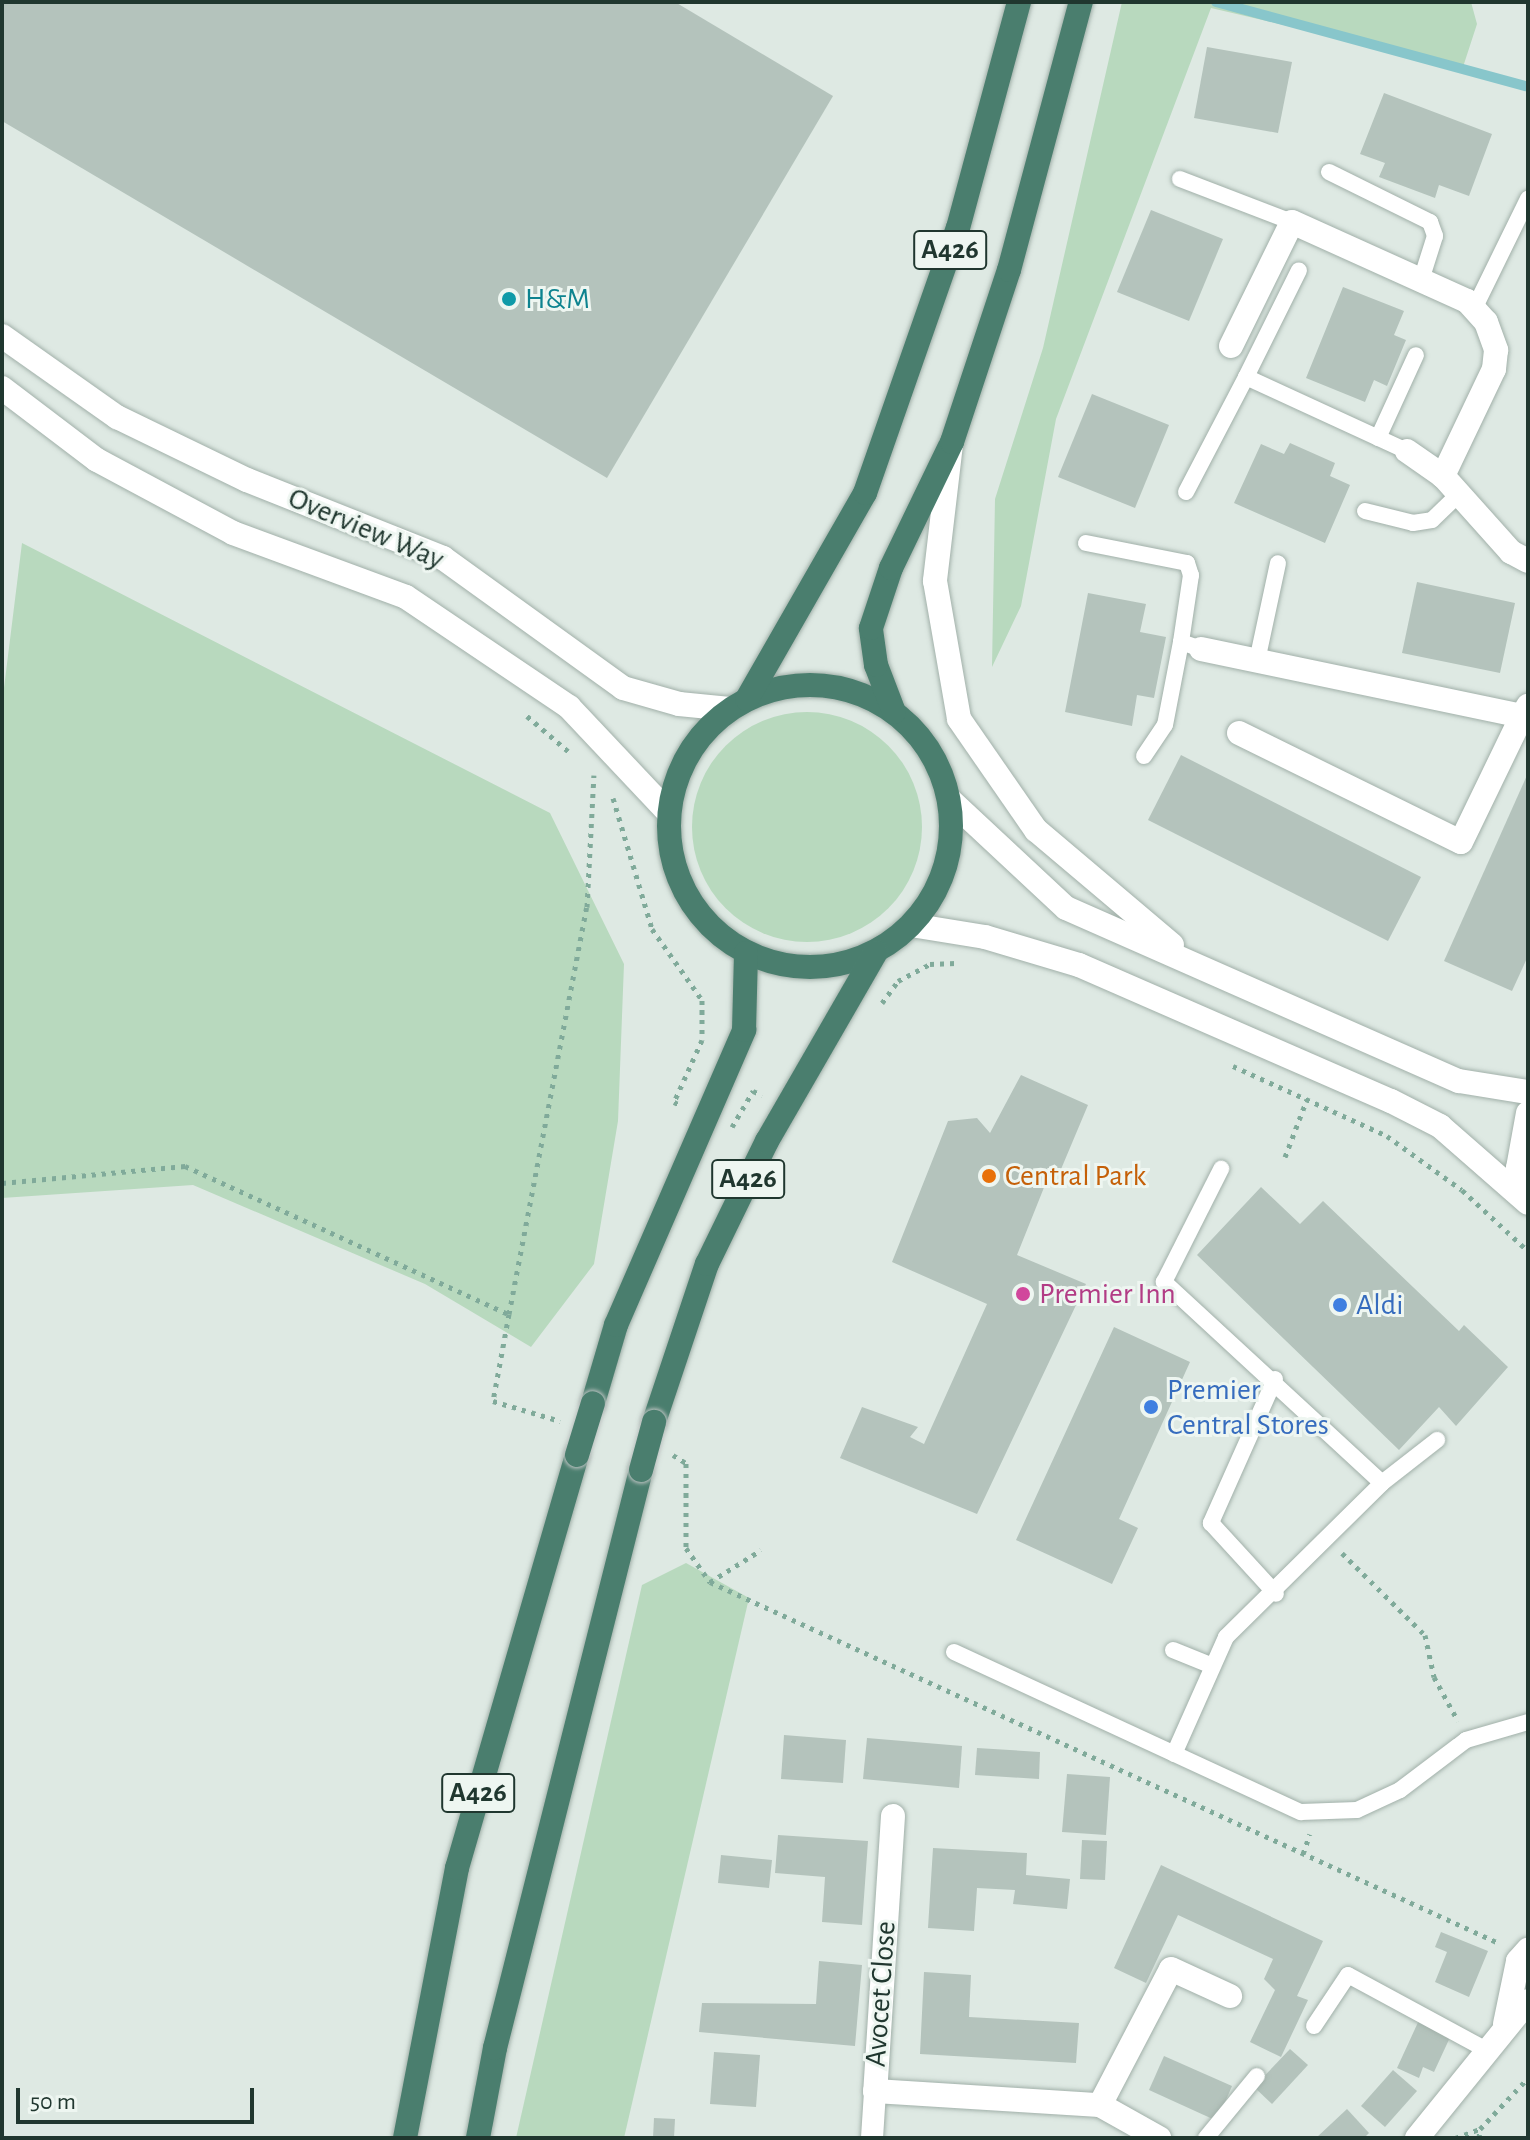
<!DOCTYPE html>
<style>
body{margin:0}
#map{position:relative;width:1530px;height:2140px;overflow:hidden;background:#dee9e3;font-family:"Alegreya Sans",sans-serif}
div>[style]{position:absolute}
[style*='--x']{left:calc(var(--x)*1px);top:calc(var(--y)*1px);width:calc(var(--w)*1px);rotate:calc(var(--a)*1deg)}
.green>*{inset:0;background:#b8d9be}
.round{border-radius:50%}
.stream>*{height:10px;margin:-5px;padding:0 5px;transform-origin:5px;border-radius:5px;background:#88c6cb}
.building>*{inset:0;background:#b4c3bc}
.path>*{height:5px;margin-top:-2.5px;transform-origin:0;background:repeating-linear-gradient(90deg,#80aa9a 0 4px,transparent 0 10px)}
.roads{filter:drop-shadow(0 0 2px #a1b0a9) drop-shadow(0 0 2px #a1b0a9)}
.service>*{height:16px;margin:-8px;padding:0 8px;transform-origin:8px;border-radius:8px;background:#fff}
.pedestrian>*{height:22px;margin:-11px;padding:0 11px;transform-origin:11px;border-radius:11px;background:#fff}
.minor>*{height:24px;margin:-12px;padding:0 12px;transform-origin:12px;border-radius:12px;background:#fff}
.tertiary>*{height:24px;margin:-12px;padding:0 12px;transform-origin:12px;border-radius:12px;background:#fff}
.trunk>*{height:24px;margin:-12px;padding:0 12px;transform-origin:12px;border-radius:12px;background:#4a7e6e}
.trunk>.ring{margin:-12px;padding:0;box-sizing:content-box;background:none;border:24px solid #4a7e6e;border-radius:50%}
.bridges{filter:drop-shadow(0 0 2px #bcc3c1) drop-shadow(0 0 2px #bcc3c1)}
.trunk-bridge>*{height:24px;margin:-12px;padding:0 12px;transform-origin:12px;border-radius:12px;background:#4a7e6e}
.dots>*{width:22px;height:22px;translate:-50% -50%;box-sizing:border-box;border:4px solid #eef6f1;border-radius:50%}
span{translate:-50% -50%;white-space:nowrap;text-align:center;line-height:1.15;-webkit-text-stroke:6px #eef6f1;paint-order:stroke}
.shield-label span{padding:2px 6px;background:#eef6f1;border:2px solid;border-radius:6px;-webkit-text-stroke-width:0}
.shield-label{font-size:28px;color:#20372f;font-weight:700}
.culture-label{font-size:30px;color:#0d838f}
.left{translate:0 -50%;text-align:left}
.street-label{font-size:30px;color:#20372f}
.food-label{font-size:30px;color:#c56008}
.hotel-label{font-size:30px;color:#b23c85}
.shop-label{font-size:30px;color:#366cbe}
.frame{position:absolute;inset:0;border:4px solid #20372f;pointer-events:none}
.scale{position:absolute;left:16px;top:2088px;width:238px;height:36px;box-sizing:border-box;border:4px solid #20372f;border-top:0;padding-left:10px;font-size:24px;line-height:28px;white-space:nowrap;color:#20372f;-webkit-text-stroke:6px #eef6f1;paint-order:stroke}
</style>
<div id="map">
<div class="green">
<div style="clip-path:polygon(1122px 2px,1471px 2px,1477px 24px,1463px 67px,1211px 8px,1056px 419px,1021px 606px,992px 667px,995px 499px,1043px 348px)"></div>
<div style="clip-path:polygon(22px 543px,550px 813px,624px 964px,618px 1121px,594px 1264px,531px 1347px,425px 1284px,193px 1185px,2px 1198px,2px 704px)"></div>
<div class="round" style="left:692px;top:712px;width:230px;height:230px"></div>
<div style="clip-path:polygon(686px 1563px,749px 1598px,624px 2138px,516px 2138px,642px 1585px)"></div>
</div>
<div class="stream">
<div style="--x:1216;--y:2;--w:323;--a:15.2"></div>
</div>
<div class="building">
<div style="clip-path:polygon(2px 2px,675px 2px,833px 96px,607px 478px,2px 121px)"></div>
<div style="clip-path:polygon(1207px 47px,1292px 62px,1278px 133px,1194px 118px)"></div>
<div style="clip-path:polygon(1384px 93px,1492px 134px,1469px 196px,1439px 185px,1435px 198px,1379px 177px,1385px 163px,1360px 154px)"></div>
<div style="clip-path:polygon(1151px 210px,1223px 239px,1189px 321px,1117px 292px)"></div>
<div style="clip-path:polygon(1343px 287px,1404px 311px,1394px 335px,1406px 340px,1387px 386px,1374px 380px,1365px 402px,1306px 378px)"></div>
<div style="clip-path:polygon(1092px 394px,1169px 425px,1135px 508px,1058px 477px)"></div>
<div style="clip-path:polygon(1290px 443px,1335px 463px,1330px 476px,1350px 485px,1325px 543px,1234px 503px,1261px 444px,1284px 454px)"></div>
<div style="clip-path:polygon(1417px 582px,1515px 603px,1500px 673px,1402px 653px)"></div>
<div style="clip-path:polygon(1088px 593px,1146px 604px,1140px 632px,1166px 637px,1154px 698px,1137px 695px,1132px 726px,1065px 712px)"></div>
<div style="clip-path:polygon(1181px 755px,1421px 877px,1388px 941px,1148px 820px)"></div>
<div style="clip-path:polygon(1528px 773px,1528px 956px,1512px 991px,1444px 961px)"></div>
<div style="clip-path:polygon(1021px 1075px,1088px 1105px,1059px 1174px,1051px 1170px,1017px 1255px,1086px 1284px,977px 1514px,840px 1458px,862px 1407px,918px 1427px,910px 1437px,924px 1444px,987px 1304px,892px 1262px,948px 1121px,977px 1118px,990px 1133px)"></div>
<div style="clip-path:polygon(1261px 1187px,1300px 1224px,1323px 1201px,1459px 1331px,1464px 1325px,1508px 1367px,1456px 1426px,1439px 1407px,1399px 1450px,1197px 1255px)"></div>
<div style="clip-path:polygon(1114px 1327px,1190px 1362px,1119px 1519px,1138px 1528px,1112px 1584px,1016px 1540px)"></div>
<div style="clip-path:polygon(784px 1735px,846px 1740px,843px 1783px,781px 1779px)"></div>
<div style="clip-path:polygon(867px 1738px,962px 1746px,959px 1788px,863px 1779px)"></div>
<div style="clip-path:polygon(977px 1748px,1040px 1752px,1039px 1779px,975px 1775px)"></div>
<div style="clip-path:polygon(1067px 1774px,1110px 1777px,1106px 1835px,1062px 1832px)"></div>
<div style="clip-path:polygon(778px 1835px,868px 1841px,862px 1925px,822px 1922px,825px 1877px,775px 1873px)"></div>
<div style="clip-path:polygon(1082px 1840px,1107px 1841px,1105px 1880px,1080px 1879px)"></div>
<div style="clip-path:polygon(933px 1848px,1027px 1853px,1026px 1875px,1070px 1879px,1067px 1909px,1013px 1904px,1015px 1890px,977px 1888px,974px 1931px,928px 1928px)"></div>
<div style="clip-path:polygon(721px 1855px,772px 1860px,769px 1888px,718px 1883px)"></div>
<div style="clip-path:polygon(1161px 1865px,1323px 1941px,1297px 1996px,1308px 2000px,1281px 2057px,1250px 2042px,1275px 1990px,1264px 1979px,1273px 1959px,1178px 1915px,1146px 1983px,1114px 1968px)"></div>
<div style="clip-path:polygon(1441px 1932px,1488px 1951px,1469px 1997px,1435px 1982px,1447px 1952px,1435px 1947px)"></div>
<div style="clip-path:polygon(819px 1961px,862px 1965px,855px 2046px,699px 2032px,702px 2003px,816px 2004px)"></div>
<div style="clip-path:polygon(924px 1972px,971px 1975px,969px 2017px,1079px 2023px,1076px 2063px,920px 2054px)"></div>
<div style="clip-path:polygon(1420px 2018px,1452px 2033px,1434px 2072px,1423px 2067px,1419px 2078px,1397px 2068px)"></div>
<div style="clip-path:polygon(1290px 2049px,1308px 2065px,1272px 2104px,1254px 2087px)"></div>
<div style="clip-path:polygon(714px 2052px,760px 2055px,756px 2107px,710px 2104px)"></div>
<div style="clip-path:polygon(1164px 2056px,1232px 2086px,1217px 2121px,1149px 2090px)"></div>
<div style="clip-path:polygon(1393px 2070px,1417px 2091px,1385px 2127px,1361px 2106px)"></div>
<div style="clip-path:polygon(1347px 2109px,1369px 2133px,1364px 2138px,1316px 2138px)"></div>
<div style="clip-path:polygon(654px 2118px,675px 2119px,674px 2138px,653px 2138px)"></div>
</div>
<div class="path">
<div style="--x:527;--y:716;--w:54;--a:40.5"></div>
<div style="--x:613;--y:798;--w:137;--a:73.4"></div>
<div style="--x:652;--y:929;--w:87;--a:54.8"></div>
<div style="--x:702;--y:1000;--w:40;--a:90"></div>
<div style="--x:702;--y:1040;--w:68;--a:114.3"></div>
<div style="--x:674;--y:1102;--w:9;--a:27"></div>
<div style="--x:882;--y:1003;--w:27;--a:-54"></div>
<div style="--x:898;--y:981;--w:36;--a:-28"></div>
<div style="--x:930;--y:964;--w:26;--a:-2"></div>
<div style="--x:1233;--y:1066;--w:169;--a:24.4"></div>
<div style="--x:1387;--y:1136;--w:92;--a:35.8"></div>
<div style="--x:1462;--y:1190;--w:90;--a:42.7"></div>
<div style="--x:732;--y:1127;--w:42;--a:-59.7"></div>
<div style="--x:753;--y:1091;--w:10;--a:24"></div>
<div style="--x:1285;--y:1157;--w:62;--a:-69.2"></div>
<div style="--x:2;--y:1183;--w:184;--a:-5.3"></div>
<div style="--x:185;--y:1166;--w:356;--a:24.6"></div>
<div style="--x:509;--y:1314;--w:88;--a:100.4"></div>
<div style="--x:493;--y:1401;--w:70;--a:16.6"></div>
<div style="--x:509;--y:1314;--w:414;--a:-79.2"></div>
<div style="--x:587;--y:907;--w:132;--a:-87"></div>
<div style="--x:673;--y:1455;--w:15;--a:32"></div>
<div style="--x:686;--y:1463;--w:85;--a:90"></div>
<div style="--x:686;--y:1548;--w:42;--a:54.8"></div>
<div style="--x:710;--y:1582;--w:868;--a:24.59"></div>
<div style="--x:1342;--y:1553;--w:117;--a:44.7"></div>
<div style="--x:1425;--y:1635;--w:43;--a:77.9"></div>
<div style="--x:1434;--y:1677;--w:50;--a:61.4"></div>
<div style="--x:710;--y:1582;--w:60;--a:-32.1"></div>
<div style="--x:1303;--y:1854;--w:21;--a:-71"></div>
<div style="--x:1455;--y:2138;--w:27;--a:-20"></div>
<div style="--x:1479;--y:2138;--w:9;--a:-84"></div>
<div style="--x:1480;--y:2129;--w:70;--a:-46.7"></div>
</div>
<div class="roads">
<div class="service">
<div style="--x:1329;--y:172;--w:113;--a:26.3"></div>
<div style="--x:1430;--y:222;--w:15;--a:70"></div>
<div style="--x:1435;--y:236;--w:43;--a:107.6"></div>
<div style="--x:1180;--y:179;--w:120;--a:21"></div>
<div style="--x:1474;--y:309;--w:123;--a:-63.9"></div>
<div style="--x:1246;--y:377;--w:119;--a:-63.6"></div>
<div style="--x:1378;--y:438;--w:91;--a:-65.4"></div>
<div style="--x:1186;--y:492;--w:130;--a:-62.4"></div>
<div style="--x:1246;--y:377;--w:177;--a:24.7"></div>
<div style="--x:1365;--y:511;--w:49;--a:14"></div>
<div style="--x:1413;--y:523;--w:19;--a:-9"></div>
<div style="--x:1432;--y:520;--w:36;--a:-44"></div>
<div style="--x:1086;--y:543;--w:103;--a:11.2"></div>
<div style="--x:1187;--y:563;--w:13;--a:72"></div>
<div style="--x:1191;--y:575;--w:68;--a:98.5"></div>
<div style="--x:1181;--y:642;--w:21;--a:19"></div>
<div style="--x:1257;--y:661;--w:100;--a:-77.9"></div>
<div style="--x:1144;--y:756;--w:37;--a:-56"></div>
<div style="--x:1165;--y:725;--w:85;--a:-79.1"></div>
<div style="--x:1275;--y:1379;--w:158;--a:114"></div>
<div style="--x:1211;--y:1523;--w:96;--a:47.5"></div>
<div style="--x:1382;--y:1483;--w:70;--a:-38"></div>
<div style="--x:1173;--y:1650;--w:40;--a:22"></div>
<div style="--x:954;--y:1652;--w:382;--a:24.8"></div>
<div style="--x:1301;--y:1812;--w:56;--a:-2"></div>
<div style="--x:1357;--y:1810;--w:47;--a:-24.9"></div>
<div style="--x:1400;--y:1790;--w:83;--a:-37.1"></div>
<div style="--x:1466;--y:1740;--w:65;--a:-16.2"></div>
<div style="--x:1174;--y:1754;--w:128;--a:-66"></div>
<div style="--x:1226;--y:1637;--w:219;--a:-44.6"></div>
<div style="--x:1382;--y:1483;--w:297;--a:-137.3"></div>
<div style="--x:1164;--y:1282;--w:127;--a:-63.2"></div>
<div style="--x:1314;--y:2026;--w:61;--a:-56.3"></div>
<div style="--x:1348;--y:1975;--w:156;--a:28.4"></div>
<div style="--x:1206;--y:2138;--w:80;--a:-50.6"></div>
</div>
<div class="pedestrian">
<div style="--x:872;--y:2138;--w:47;--a:-86.3"></div>
</div>
<div class="minor">
<div style="--x:2;--y:336;--w:141;--a:35.2"></div>
<div style="--x:117;--y:417;--w:144;--a:25.9"></div>
<div style="--x:247;--y:480;--w:211;--a:21.7"></div>
<div style="--x:443;--y:558;--w:222;--a:35.8"></div>
<div style="--x:623;--y:688;--w:58;--a:15.9"></div>
<div style="--x:679;--y:704;--w:51;--a:5.6"></div>
<div style="--x:1231;--y:346;--w:138;--a:-63.8"></div>
<div style="--x:1292;--y:222;--w:192;--a:24.3"></div>
<div style="--x:1467;--y:301;--w:28;--a:48"></div>
<div style="--x:1486;--y:322;--w:30;--a:70"></div>
<div style="--x:1496;--y:350;--w:19;--a:96"></div>
<div style="--x:1494;--y:369;--w:119;--a:115.5"></div>
<div style="--x:2;--y:388;--w:119;--a:37.2"></div>
<div style="--x:97;--y:460;--w:154;--a:28.2"></div>
<div style="--x:233;--y:533;--w:184;--a:20.3"></div>
<div style="--x:406;--y:597;--w:197;--a:34"></div>
<div style="--x:569;--y:707;--w:144;--a:46.7"></div>
<div style="--x:1407;--y:451;--w:44;--a:34.8"></div>
<div style="--x:1443;--y:476;--w:102;--a:48.2"></div>
<div style="--x:1511;--y:552;--w:19;--a:28"></div>
<div style="--x:1201;--y:649;--w:328;--a:11.8"></div>
<div style="--x:1522;--y:716;--w:12;--a:-59"></div>
<div style="--x:1239;--y:733;--w:247;--a:26.2"></div>
<div style="--x:1461;--y:842;--w:140;--a:-64.2"></div>
<div style="--x:893;--y:1816;--w:276;--a:93.7"></div>
<div style="--x:875;--y:2091;--w:225;--a:3.6"></div>
<div style="--x:1100;--y:2105;--w:68;--a:29.2"></div>
<div style="--x:1505;--y:2024;--w:64;--a:-78.3"></div>
<div style="--x:1518;--y:1961;--w:15;--a:-48"></div>
<div style="--x:1100;--y:2105;--w:153;--a:-62.4"></div>
<div style="--x:1171;--y:1969;--w:65;--a:24.6"></div>
<div style="--x:1417;--y:2138;--w:176;--a:-51"></div>
</div>
<div class="tertiary">
<div style="--x:951;--y:444;--w:138;--a:96.7"></div>
<div style="--x:935;--y:581;--w:140;--a:80.1"></div>
<div style="--x:959;--y:719;--w:135;--a:55.3"></div>
<div style="--x:1036;--y:830;--w:178;--a:40.2"></div>
<div style="--x:950;--y:800;--w:158;--a:43"></div>
<div style="--x:1066;--y:908;--w:429;--a:23.8"></div>
<div style="--x:1459;--y:1081;--w:70;--a:9.1"></div>
<div style="--x:911;--y:925;--w:75;--a:9.2"></div>
<div style="--x:985;--y:937;--w:98;--a:16.6"></div>
<div style="--x:1079;--y:965;--w:340;--a:23.6"></div>
<div style="--x:1391;--y:1101;--w:55;--a:27"></div>
<div style="--x:1440;--y:1126;--w:117;--a:41.2"></div>
<div style="--x:1528;--y:1113;--w:56;--a:100.3"></div>
<div style="--x:1518;--y:1168;--w:34;--a:73"></div>
</div>
<div class="trunk">
<div class="ring" style="left:669px;top:685px;width:258px;height:258px"></div>
<div style="--x:747;--y:699;--w:237;--a:-60.2"></div>
<div style="--x:865;--y:493;--w:281;--a:-70.7"></div>
<div style="--x:958;--y:228;--w:234;--a:-74.9"></div>
<div style="--x:894;--y:712;--w:50;--a:-111"></div>
<div style="--x:876;--y:665;--w:37;--a:-98"></div>
<div style="--x:871;--y:628;--w:63;--a:-71.6"></div>
<div style="--x:891;--y:568;--w:140;--a:-64.2"></div>
<div style="--x:952;--y:442;--w:181;--a:-71.7"></div>
<div style="--x:1009;--y:270;--w:278;--a:-75"></div>
<div style="--x:593;--y:1403;--w:81;--a:-73.6"></div>
<div style="--x:616;--y:1325;--w:322;--a:-66.5"></div>
<div style="--x:744;--y:1030;--w:77;--a:-88.5"></div>
<div style="--x:654;--y:1422;--w:167;--a:-71.5"></div>
<div style="--x:707;--y:1264;--w:137;--a:-64"></div>
<div style="--x:767;--y:1141;--w:218;--a:-60"></div>
<div style="--x:405;--y:2138;--w:275;--a:-79.1"></div>
<div style="--x:457;--y:1868;--w:430;--a:-73.8"></div>
<div style="--x:478;--y:2138;--w:92;--a:-79.3"></div>
<div style="--x:495;--y:2048;--w:596;--a:-75.82"></div>
</div>
</div>
<div class="bridges">
<div class="trunk-bridge">
<div style="--x:577;--y:1455;--w:54;--a:-72.9"></div>
<div style="--x:641;--y:1470;--w:50;--a:-74.8"></div>
</div>
</div>
<div class="dots">
<div style="left:509px;top:299px;background:#0f9aa8"></div>
<div style="left:989px;top:1176px;background:#e8710a"></div>
<div style="left:1023px;top:1294px;background:#d1479c"></div>
<div style="left:1340px;top:1305px;background:#3f7fe0"></div>
<div style="left:1151px;top:1407px;background:#3f7fe0"></div>
</div>
<div class="shield-label">
<span style="left:950px;top:250px">A426</span>
<span style="left:748px;top:1179px">A426</span>
<span style="left:478px;top:1793px">A426</span>
</div>
<div class="culture-label">
<span class="left" style="left:525px;top:299px">H&amp;M</span>
</div>
<div class="street-label">
<span style="left:366px;top:529px;rotate:23deg">Overview Way</span>
<span style="left:881px;top:1994px;rotate:-86deg">Avocet Close</span>
</div>
<div class="food-label">
<span class="left" style="left:1005px;top:1176px">Central Park</span>
</div>
<div class="hotel-label">
<span class="left" style="left:1039px;top:1294px">Premier Inn</span>
</div>
<div class="shop-label">
<span class="left" style="left:1356px;top:1305px">Aldi</span>
<span class="left" style="left:1167px;top:1407px">Premier<br>Central Stores</span>
</div>
<div class="frame"></div>
<div class="scale">50 m</div>
</div>
